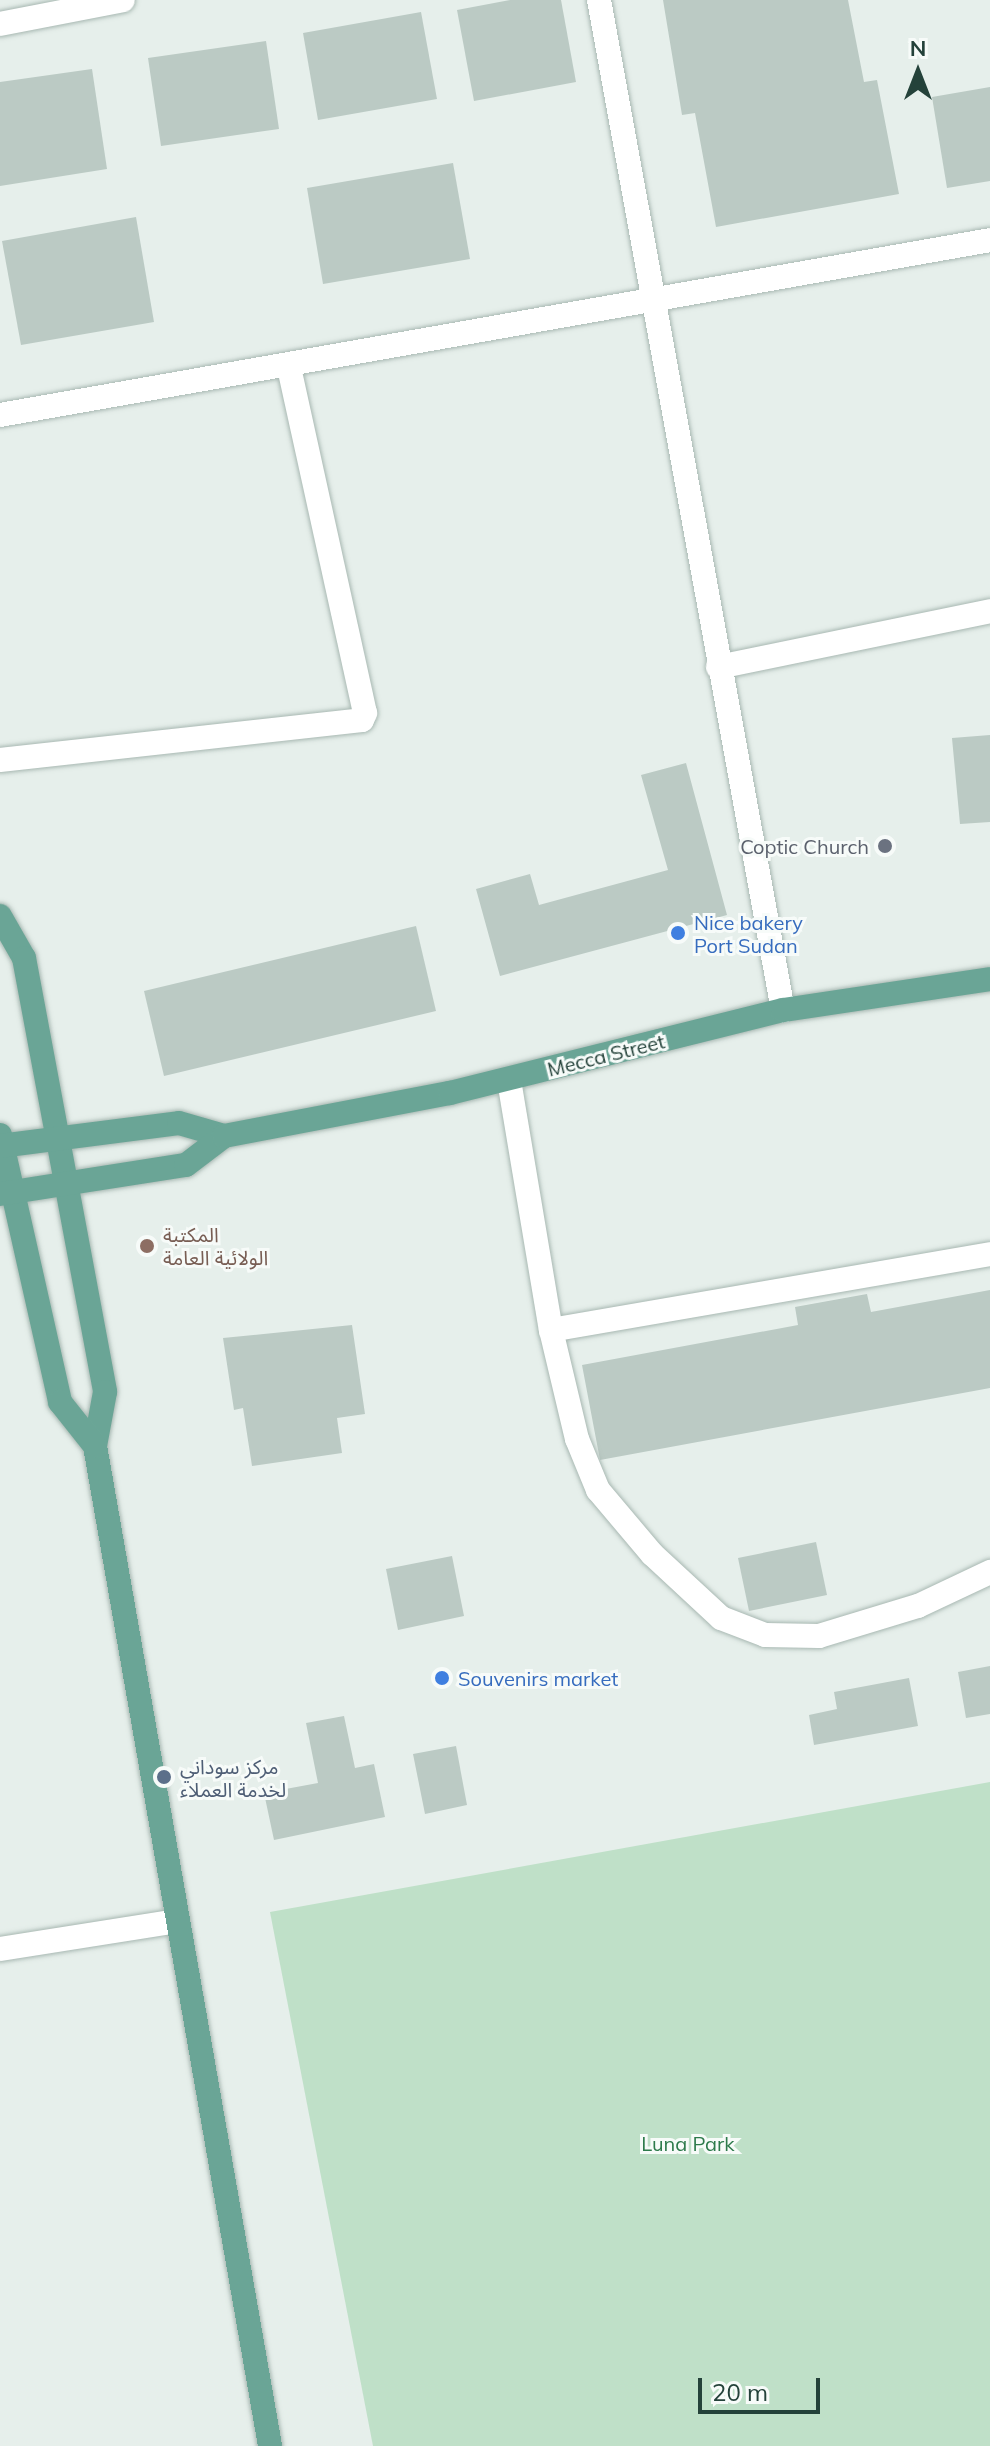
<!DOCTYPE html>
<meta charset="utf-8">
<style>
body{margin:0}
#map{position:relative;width:990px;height:2446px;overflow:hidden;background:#e6efeb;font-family:Mulish,"Noto Sans Arabic",sans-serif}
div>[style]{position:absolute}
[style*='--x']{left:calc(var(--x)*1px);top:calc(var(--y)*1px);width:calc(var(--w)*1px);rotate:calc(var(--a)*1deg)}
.green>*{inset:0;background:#bfe0c8}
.building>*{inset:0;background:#bbcac4}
.roads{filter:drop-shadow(0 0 2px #a8b8b2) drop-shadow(0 0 2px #a8b8b2)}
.minor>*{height:24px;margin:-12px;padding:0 12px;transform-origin:12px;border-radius:12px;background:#fff}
.major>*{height:24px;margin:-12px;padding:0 12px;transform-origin:12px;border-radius:12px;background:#6aa596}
.dots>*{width:22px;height:22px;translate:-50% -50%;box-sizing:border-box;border:4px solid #f7fbf9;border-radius:50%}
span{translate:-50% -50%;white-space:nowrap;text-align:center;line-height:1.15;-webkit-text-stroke:6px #f7fbf9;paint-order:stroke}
.worship-label{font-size:20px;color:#5b616d}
.right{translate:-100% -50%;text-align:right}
.shop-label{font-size:20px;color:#366cbe}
.left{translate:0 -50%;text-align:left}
.street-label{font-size:20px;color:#24423a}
.education-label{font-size:20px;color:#785e54}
.service-label{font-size:20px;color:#4e5e75}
.park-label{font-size:20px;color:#2d7a4b}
.north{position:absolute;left:878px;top:32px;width:80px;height:80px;-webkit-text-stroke:6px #f7fbf9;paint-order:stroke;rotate:0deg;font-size:22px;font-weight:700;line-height:32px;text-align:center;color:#24423a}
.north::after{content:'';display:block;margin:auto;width:28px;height:36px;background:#24423a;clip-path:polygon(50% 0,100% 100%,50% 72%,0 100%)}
.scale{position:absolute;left:698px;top:2378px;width:122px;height:36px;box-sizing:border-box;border:4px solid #24423a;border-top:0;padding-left:10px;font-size:24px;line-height:28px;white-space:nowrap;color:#24423a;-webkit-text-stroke:6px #f7fbf9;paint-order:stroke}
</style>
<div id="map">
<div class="green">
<div style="clip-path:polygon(990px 1782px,990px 2446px,373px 2446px,270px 1912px)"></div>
</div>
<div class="building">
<div style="clip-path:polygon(510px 0,561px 0,576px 82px,474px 101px,457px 10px)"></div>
<div style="clip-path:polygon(663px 0,848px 0,864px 82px,877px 80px,899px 194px,716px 227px,695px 113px,682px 115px)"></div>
<div style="clip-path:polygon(421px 12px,437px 99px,318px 120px,303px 33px)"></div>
<div style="clip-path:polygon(266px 41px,279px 129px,161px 146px,148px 58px)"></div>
<div style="clip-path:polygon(92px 69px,107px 169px,0 186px,0 82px)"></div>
<div style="clip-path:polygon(990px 87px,990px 181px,947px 188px,932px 97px)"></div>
<div style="clip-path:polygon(453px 163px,470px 259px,323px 284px,307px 188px)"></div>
<div style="clip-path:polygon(136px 217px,154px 322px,21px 345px,2px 241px)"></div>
<div style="clip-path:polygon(990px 735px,990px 822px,960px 824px,952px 738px)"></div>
<div style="clip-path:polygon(686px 763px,727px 915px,500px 976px,476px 889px,530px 874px,539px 905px,668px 870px,641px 775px)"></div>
<div style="clip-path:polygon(416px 926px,436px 1011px,164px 1076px,144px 991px)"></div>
<div style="clip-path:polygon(990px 1290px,990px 1388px,600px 1460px,582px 1365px,798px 1325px,795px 1307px,867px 1294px,871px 1312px)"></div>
<div style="clip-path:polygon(352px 1325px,365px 1414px,337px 1418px,342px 1453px,252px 1466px,243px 1408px,234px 1410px,223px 1338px)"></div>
<div style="clip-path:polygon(816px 1542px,827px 1595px,749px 1611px,738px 1558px)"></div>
<div style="clip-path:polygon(452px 1556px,464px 1616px,398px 1630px,386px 1569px)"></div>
<div style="clip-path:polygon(990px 1666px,990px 1714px,966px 1718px,958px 1672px)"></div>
<div style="clip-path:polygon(909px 1678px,918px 1726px,814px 1745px,809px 1715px,837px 1709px,834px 1692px)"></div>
<div style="clip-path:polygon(344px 1716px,355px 1768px,374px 1764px,385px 1817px,274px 1840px,264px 1793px,318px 1783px,306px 1723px)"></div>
<div style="clip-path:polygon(456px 1746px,467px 1805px,425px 1814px,413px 1754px)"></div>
</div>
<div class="roads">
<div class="minor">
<div style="--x:599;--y:0;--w:1027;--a:79.68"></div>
<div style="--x:0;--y:24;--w:125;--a:-11"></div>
<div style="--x:0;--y:415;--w:1005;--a:-10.02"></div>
<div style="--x:718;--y:667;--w:278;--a:-11.6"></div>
<div style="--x:0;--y:760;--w:364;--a:-6.3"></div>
<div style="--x:362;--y:720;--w:8;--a:-67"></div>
<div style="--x:365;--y:713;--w:355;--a:-102.4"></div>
<div style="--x:509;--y:1080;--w:254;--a:80.5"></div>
<div style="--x:551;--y:1330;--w:446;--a:-9.8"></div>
<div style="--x:551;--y:1330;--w:112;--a:76.6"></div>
<div style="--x:577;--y:1439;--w:55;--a:67.6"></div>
<div style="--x:598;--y:1490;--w:84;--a:49.8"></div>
<div style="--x:652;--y:1554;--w:94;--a:42.8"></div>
<div style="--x:721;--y:1618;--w:47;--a:21.1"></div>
<div style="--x:765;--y:1635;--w:54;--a:1.1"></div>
<div style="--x:819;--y:1636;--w:103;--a:-16.9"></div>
<div style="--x:918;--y:1606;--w:80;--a:-25.3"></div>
<div style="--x:0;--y:1949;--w:178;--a:-9"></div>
</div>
<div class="major">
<div style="--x:0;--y:916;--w:48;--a:60.3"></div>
<div style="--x:24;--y:958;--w:441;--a:79.4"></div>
<div style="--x:105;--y:1392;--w:55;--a:100.5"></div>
<div style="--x:95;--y:1446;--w:1015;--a:80.07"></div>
<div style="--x:0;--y:1135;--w:274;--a:77.3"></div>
<div style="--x:60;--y:1402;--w:56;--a:51.5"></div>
<div style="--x:0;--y:1146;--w:180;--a:-7.3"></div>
<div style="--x:179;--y:1123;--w:47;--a:16.1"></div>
<div style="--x:0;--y:1194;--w:188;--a:-8.9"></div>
<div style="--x:186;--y:1165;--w:48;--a:-37.3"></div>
<div style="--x:224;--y:1136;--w:230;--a:-10.8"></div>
<div style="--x:450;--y:1093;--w:343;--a:-14"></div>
<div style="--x:783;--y:1010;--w:209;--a:-8.5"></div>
</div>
</div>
<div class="dots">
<div style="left:885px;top:846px;background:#6b7280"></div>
<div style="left:678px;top:933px;background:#3f7fe0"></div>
<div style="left:147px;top:1246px;background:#8d6e63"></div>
<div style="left:442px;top:1678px;background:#3f7fe0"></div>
<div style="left:164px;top:1777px;background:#5c6f8a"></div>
</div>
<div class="worship-label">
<span class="right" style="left:869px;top:846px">Coptic Church</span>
</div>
<div class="shop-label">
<span class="left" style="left:694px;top:934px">Nice bakery<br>Port Sudan</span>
<span class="left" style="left:458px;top:1678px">Souvenirs market</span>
</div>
<div class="street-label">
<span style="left:606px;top:1055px;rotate:-14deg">Mecca Street</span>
</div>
<div class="education-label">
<span class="left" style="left:163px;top:1246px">المكتبة<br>الولائية العامة</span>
</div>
<div class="service-label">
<span class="left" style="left:180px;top:1778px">مركز سوداني<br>لخدمة العملاء</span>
</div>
<div class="park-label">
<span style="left:688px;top:2143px">Luna Park</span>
</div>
<div class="north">N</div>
<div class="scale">20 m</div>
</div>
